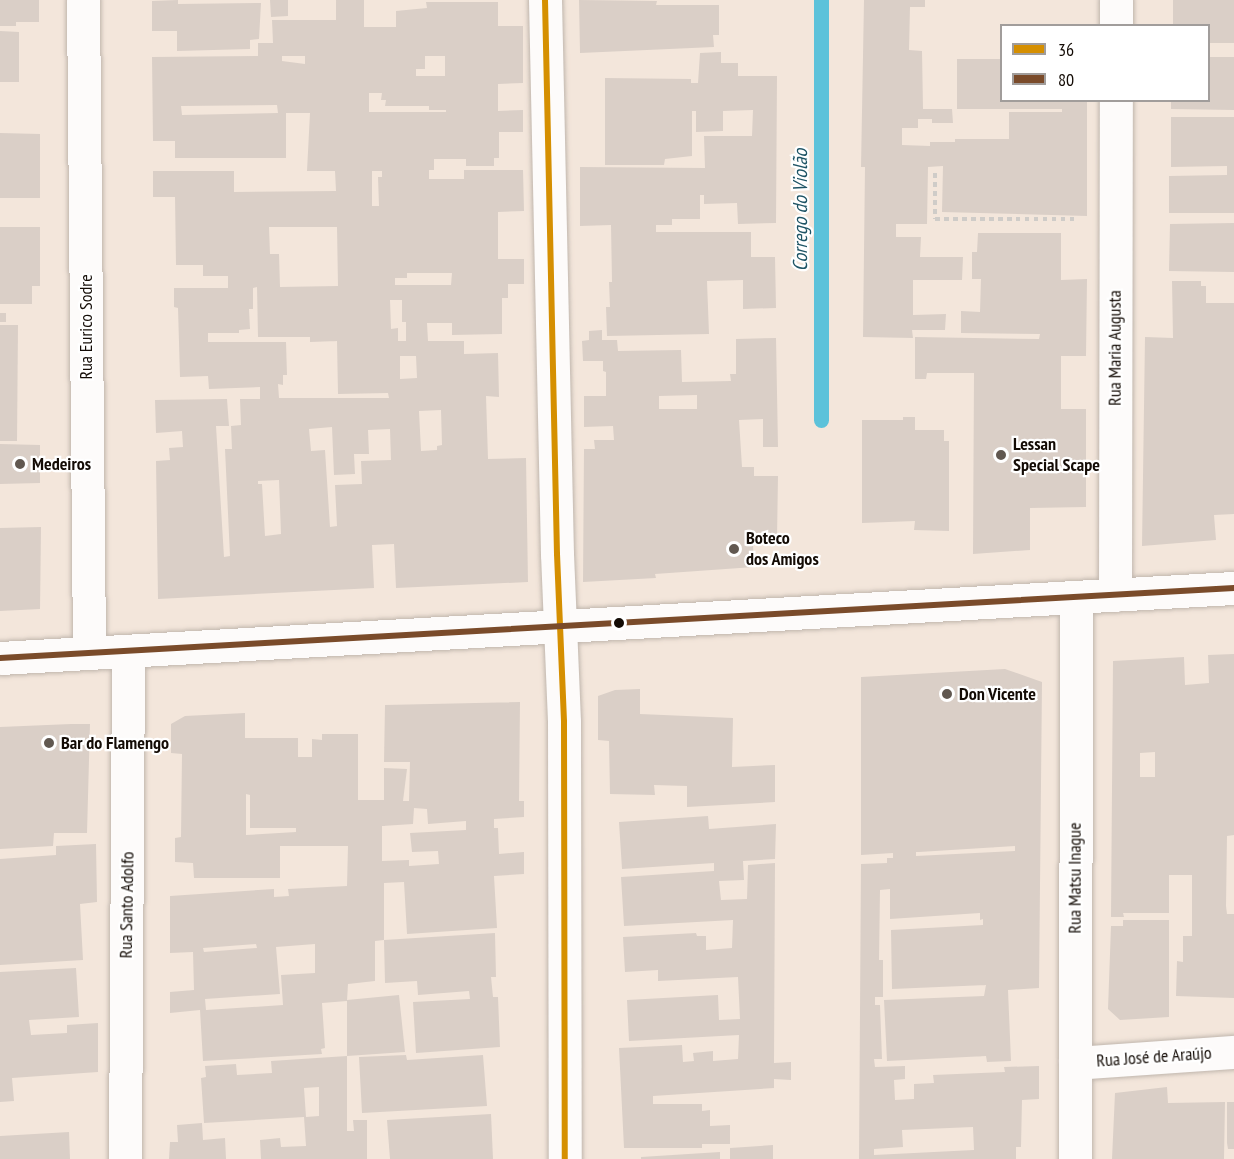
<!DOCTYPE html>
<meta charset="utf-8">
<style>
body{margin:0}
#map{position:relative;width:1234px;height:1159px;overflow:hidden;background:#f3e6db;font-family:"PT Sans Narrow",sans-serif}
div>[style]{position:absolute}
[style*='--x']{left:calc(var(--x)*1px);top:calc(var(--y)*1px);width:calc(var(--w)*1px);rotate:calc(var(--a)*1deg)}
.stream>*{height:15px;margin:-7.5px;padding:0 7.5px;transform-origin:7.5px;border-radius:7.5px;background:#5cc2da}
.building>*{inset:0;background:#dacfc7}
.path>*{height:4px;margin-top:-2px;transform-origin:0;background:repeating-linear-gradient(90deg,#cfccc8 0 4.5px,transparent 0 9px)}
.roads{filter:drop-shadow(0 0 2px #c0b6ad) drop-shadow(0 0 2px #c0b6ad)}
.minor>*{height:33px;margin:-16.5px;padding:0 16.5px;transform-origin:16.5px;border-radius:16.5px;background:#fdfbfa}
.bus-1>*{height:6px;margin:-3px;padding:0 3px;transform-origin:3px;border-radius:3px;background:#d58f01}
.bus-2>*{height:6px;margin:-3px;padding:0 3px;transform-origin:3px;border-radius:3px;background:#7a4b2a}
.dots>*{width:16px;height:16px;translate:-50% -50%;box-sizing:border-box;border:3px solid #fff;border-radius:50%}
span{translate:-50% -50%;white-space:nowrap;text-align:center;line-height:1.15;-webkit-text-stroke:4.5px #fff;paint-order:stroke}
.street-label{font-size:18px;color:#130b05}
.poi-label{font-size:18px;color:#130b05;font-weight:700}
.left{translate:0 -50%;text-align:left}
.water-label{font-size:20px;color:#1e5465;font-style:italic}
.legend{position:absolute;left:1000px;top:24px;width:210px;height:78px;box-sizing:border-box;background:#fff;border:2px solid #a19d9b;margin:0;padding:8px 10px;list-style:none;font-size:18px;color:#130b05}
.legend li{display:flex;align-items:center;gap:12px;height:30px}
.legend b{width:30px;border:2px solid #a19d9b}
</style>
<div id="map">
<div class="stream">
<div style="--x:821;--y:420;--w:420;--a:-90"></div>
</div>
<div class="building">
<div style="clip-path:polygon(0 0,39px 0,39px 22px,16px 22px,16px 26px,0 26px)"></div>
<div style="clip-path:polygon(178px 0,178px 4px,261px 3px,259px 39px,250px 40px,250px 49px,177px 51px,177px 31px,152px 31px,152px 1px)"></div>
<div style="clip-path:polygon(270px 0,288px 0,288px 16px,271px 17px)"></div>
<div style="clip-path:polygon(evenodd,336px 0,364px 0,364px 27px,396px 27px,396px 11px,427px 8px,426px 2px,498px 2px,498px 26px,523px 26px,523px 83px,498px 84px,498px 111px,523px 110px,523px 132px,499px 132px,499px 158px,494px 158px,494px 166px,466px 166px,466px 159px,434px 159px,434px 170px,429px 170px,429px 179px,464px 179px,464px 170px,523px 170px,524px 211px,498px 212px,498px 259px,524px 259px,524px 284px,508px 284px,508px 298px,502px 298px,502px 334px,452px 335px,452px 323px,427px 323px,428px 341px,464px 341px,464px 354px,498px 353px,499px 397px,486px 396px,488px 459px,526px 458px,528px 582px,396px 588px,394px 544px,372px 545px,374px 588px,158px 599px,156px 461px,170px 460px,169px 448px,183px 447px,182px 431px,156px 433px,155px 400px,227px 399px,229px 426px,216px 426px,224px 557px,230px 556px,225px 449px,232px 449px,231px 426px,241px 425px,240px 399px,260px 399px,260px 387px,209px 389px,208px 376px,180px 377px,178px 308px,174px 307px,174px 288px,228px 288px,228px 276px,203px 276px,203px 265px,176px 265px,175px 197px,153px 197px,153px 171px,234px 171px,234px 192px,336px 191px,335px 171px,307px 171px,310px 113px,286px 113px,286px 158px,175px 158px,175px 141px,153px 141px,152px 57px,258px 56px,258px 43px,273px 43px,272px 20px,336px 20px,336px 0,282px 56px,305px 56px,305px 64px,282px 61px,282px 56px,336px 0,425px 56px,445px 56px,445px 76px,416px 76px,416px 69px,425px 69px,425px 56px,336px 0,369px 93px,382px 93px,381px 100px,386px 100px,385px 106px,429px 106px,429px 110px,446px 110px,446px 112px,369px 112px,369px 93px,336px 0,277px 105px,278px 113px,182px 115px,181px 106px,277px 105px,336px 0,372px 171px,382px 171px,382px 177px,378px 177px,379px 206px,372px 206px,372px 171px,336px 0,269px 227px,337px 227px,338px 286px,280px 287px,279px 254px,270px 254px,269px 227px,336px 0,407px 273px,452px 273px,451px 285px,395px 285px,395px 278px,407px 278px,407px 273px,336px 0,257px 287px,258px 337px,310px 337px,310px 342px,337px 341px,338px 394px,388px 393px,389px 398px,279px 398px,278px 384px,283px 385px,283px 375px,287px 375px,286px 342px,208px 342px,208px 333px,239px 333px,239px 330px,250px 329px,249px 309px,253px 309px,253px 288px,257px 287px,336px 0,390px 300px,402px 300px,402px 322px,406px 322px,406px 341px,398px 341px,398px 328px,391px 329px,390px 300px,336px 0,400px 356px,416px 356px,417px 378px,400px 379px,400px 356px,336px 0,441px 410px,442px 445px,437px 446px,437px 450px,421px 451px,419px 411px,441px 410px,336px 0,332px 427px,334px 475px,355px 474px,354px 454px,369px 454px,368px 430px,390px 429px,391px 460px,361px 461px,362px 484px,335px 485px,337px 526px,330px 527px,325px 450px,311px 451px,309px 429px,332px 427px,336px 0,279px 480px,281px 534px,265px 536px,262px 484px,258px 484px,258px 481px,279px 480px)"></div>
<div style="clip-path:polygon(579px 0,657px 1px,656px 5px,719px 5px,719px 35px,713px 35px,714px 47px,580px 53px)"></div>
<div style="clip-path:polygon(864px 0,925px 0,925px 7px,910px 7px,909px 50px,922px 51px,923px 109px,952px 109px,953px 123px,932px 123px,932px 119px,918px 119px,918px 128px,902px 128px,902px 145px,930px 146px,930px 142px,955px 142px,955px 139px,1009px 139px,1009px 112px,1062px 112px,1062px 109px,957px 109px,957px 59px,1002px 59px,1002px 100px,1087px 100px,1087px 216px,942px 212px,943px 166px,928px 167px,927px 224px,896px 224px,896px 237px,921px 237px,920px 257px,963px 257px,962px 280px,913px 280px,913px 315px,946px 314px,945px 330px,912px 330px,913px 338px,863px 337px,865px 167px,861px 167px)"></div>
<div style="clip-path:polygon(1173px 0,1234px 0,1234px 43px,1209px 43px,1209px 26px,1173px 26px)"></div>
<div style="clip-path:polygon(0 31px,19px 32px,19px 82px,0 82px)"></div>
<div style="clip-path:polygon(721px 52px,721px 63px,738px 63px,738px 76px,777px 76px,776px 223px,738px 224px,737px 203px,704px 204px,704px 195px,700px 195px,700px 219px,672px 219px,672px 225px,656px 225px,656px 232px,751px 232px,751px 257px,775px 257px,776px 308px,743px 309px,743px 280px,707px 281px,709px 334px,607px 336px,606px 307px,610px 307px,609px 282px,612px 282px,611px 225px,580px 226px,580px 167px,705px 168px,704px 136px,752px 136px,753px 110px,723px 111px,723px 131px,696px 132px,696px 111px,692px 111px,692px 156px,665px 159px,664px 165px,605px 165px,605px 78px,691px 79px,691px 83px,698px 83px,700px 53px)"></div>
<div style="clip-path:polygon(1209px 57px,1234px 57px,1234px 110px,1171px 109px,1171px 100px,1209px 100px)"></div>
<div style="clip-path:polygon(1171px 117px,1234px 117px,1234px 213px,1169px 213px,1169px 176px,1227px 175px,1227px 166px,1171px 167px)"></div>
<div style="clip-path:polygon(0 133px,40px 134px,40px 198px,0 198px)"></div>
<div style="clip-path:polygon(1234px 223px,1234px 272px,1169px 271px,1170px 224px)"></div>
<div style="clip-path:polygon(0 227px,40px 227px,40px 286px,32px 286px,32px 304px,0 304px)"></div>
<div style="clip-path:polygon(978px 233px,1061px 233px,1061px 280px,1087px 279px,1086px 356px,1061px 356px,1061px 409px,1086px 409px,1086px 507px,1030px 508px,1030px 550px,973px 554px,974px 373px,927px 373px,926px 379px,915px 379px,915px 337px,1039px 339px,1040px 334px,961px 333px,961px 311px,980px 312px,981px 279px,972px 279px,972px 252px,977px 252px)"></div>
<div style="clip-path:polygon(1172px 281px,1201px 281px,1201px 286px,1206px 286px,1206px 303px,1234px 303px,1234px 514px,1214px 515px,1216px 540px,1142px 546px,1145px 337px,1173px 338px)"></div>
<div style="clip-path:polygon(0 313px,6px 313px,6px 322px,0 322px)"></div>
<div style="clip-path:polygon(0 325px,18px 325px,17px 441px,0 441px)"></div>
<div style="clip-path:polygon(evenodd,602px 330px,602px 340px,617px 340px,618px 351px,681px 350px,682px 382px,731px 381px,730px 374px,736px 374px,736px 339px,776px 338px,778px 447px,763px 447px,763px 419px,739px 420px,742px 467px,754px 467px,754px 476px,778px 476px,777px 539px,772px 540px,772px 544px,753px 545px,754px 567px,655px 574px,656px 578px,583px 582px,584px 449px,595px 449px,594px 440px,614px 440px,613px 426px,584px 427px,584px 396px,606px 396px,606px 372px,603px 371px,603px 361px,583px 361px,582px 341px,589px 340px,589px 331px,602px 330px,697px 395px,697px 409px,659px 409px,659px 396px,697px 395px)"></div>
<div style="clip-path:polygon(903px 417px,915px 417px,915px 430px,944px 430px,944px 441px,949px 441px,949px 531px,914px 530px,915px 521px,862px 523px,862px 420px,903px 420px)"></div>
<div style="clip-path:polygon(0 444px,40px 445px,40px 483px,0 484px)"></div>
<div style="clip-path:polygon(41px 527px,40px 609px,0 611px,0 528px)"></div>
<div style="clip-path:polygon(evenodd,1234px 654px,1234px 835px,1227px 836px,1226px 906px,1227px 914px,1234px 914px,1234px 998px,1176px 996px,1177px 961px,1183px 962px,1183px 936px,1192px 936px,1192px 875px,1169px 875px,1169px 913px,1123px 913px,1124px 917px,1111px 917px,1113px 661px,1184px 657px,1185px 685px,1209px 683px,1208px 655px,1234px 654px,1155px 752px,1155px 777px,1140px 777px,1140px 753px,1155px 752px)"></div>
<div style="clip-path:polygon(evenodd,1005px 669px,1042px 682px,1039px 988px,1008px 990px,1011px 1061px,987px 1062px,986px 1056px,887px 1061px,884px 1000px,984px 996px,986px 985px,892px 989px,891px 930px,983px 925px,983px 919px,980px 920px,980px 913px,890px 919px,890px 889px,880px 890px,879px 960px,883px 960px,883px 997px,875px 997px,875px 1005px,880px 1005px,882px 1059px,874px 1059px,875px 1067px,905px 1066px,905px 1079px,894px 1080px,895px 1100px,914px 1099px,914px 1084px,934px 1083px,933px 1075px,1005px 1072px,1004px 1067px,1039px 1066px,1039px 1099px,1022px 1100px,1021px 1147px,1016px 1147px,1016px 1159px,859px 1159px,861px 864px,887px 863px,887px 858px,893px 858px,893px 853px,861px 855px,861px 677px,1005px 669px,1015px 846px,1015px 851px,916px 856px,916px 852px,919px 852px,1015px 846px,1005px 669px,973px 1127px,974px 1150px,874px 1155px,874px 1149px,903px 1147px,902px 1130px,973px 1127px)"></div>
<div style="clip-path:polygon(640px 689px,640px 714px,733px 718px,732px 767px,775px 765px,775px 802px,687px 807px,687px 786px,654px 785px,655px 795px,610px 794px,609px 741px,598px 740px,598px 696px,615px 690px)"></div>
<div style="clip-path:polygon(evenodd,520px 702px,519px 801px,524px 801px,524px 817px,494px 819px,494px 828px,498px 828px,499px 854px,524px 852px,524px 874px,494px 876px,497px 928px,407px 934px,404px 882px,384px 883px,384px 940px,375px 941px,375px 981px,348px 984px,347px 1001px,322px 1003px,325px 1048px,321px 1049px,322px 1054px,203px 1061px,200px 1010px,170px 1013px,170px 992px,194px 990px,193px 952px,170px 953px,170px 896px,274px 889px,274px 897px,289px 896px,288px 889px,347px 886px,348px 846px,280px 846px,280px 878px,194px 878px,193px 863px,175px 862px,175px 838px,181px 837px,182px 754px,171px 753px,171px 724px,185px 716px,245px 713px,245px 738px,298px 738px,298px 757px,312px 757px,312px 739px,322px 740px,322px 734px,358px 734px,358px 800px,384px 800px,384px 768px,407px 769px,403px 801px,409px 801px,410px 762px,384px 762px,385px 705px,520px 702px,246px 794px,250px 795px,250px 828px,296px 828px,296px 832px,246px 835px,246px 794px,520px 702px,414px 808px,427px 809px,428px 824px,466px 821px,466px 830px,410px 833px,412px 852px,438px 851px,439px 864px,409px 866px,409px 860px,382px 861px,382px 826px,413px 824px,414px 808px,520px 702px,256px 944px,257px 948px,204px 952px,203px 948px,256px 944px,520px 702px,315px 944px,315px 973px,281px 975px,283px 1005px,206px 1010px,205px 999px,280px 994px,276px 947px,315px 944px)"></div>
<div style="clip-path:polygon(71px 724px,90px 724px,87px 833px,54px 833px,53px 846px,0 849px,0 727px)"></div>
<div style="clip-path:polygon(708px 816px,709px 829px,776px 824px,775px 859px,743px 861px,744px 880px,719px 881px,721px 900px,747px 899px,748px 865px,775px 863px,774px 1063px,791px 1062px,791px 1080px,774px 1079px,774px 1088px,653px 1096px,653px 1104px,702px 1104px,702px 1111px,710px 1110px,710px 1126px,730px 1125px,730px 1144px,702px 1144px,702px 1148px,624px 1148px,619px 1048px,682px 1045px,683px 1062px,694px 1061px,693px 1053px,713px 1051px,713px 1061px,738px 1059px,739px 1035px,629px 1041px,627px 1000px,718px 995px,719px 1020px,740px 1019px,738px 977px,658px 981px,658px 970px,625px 972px,623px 937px,696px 933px,697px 936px,706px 936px,706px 950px,732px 948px,733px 920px,624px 926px,621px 877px,714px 871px,714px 863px,622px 869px,619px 822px)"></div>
<div style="clip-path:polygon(96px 844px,97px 902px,80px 904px,83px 960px,0 965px,0 859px,56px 855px,56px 846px)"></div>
<div style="clip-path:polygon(1123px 920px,1169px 920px,1169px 1017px,1120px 1020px,1108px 1009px,1111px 926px,1123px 926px)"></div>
<div style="clip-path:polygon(495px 933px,496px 977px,491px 977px,493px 997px,498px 997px,500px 1047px,416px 1053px,413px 1002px,470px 999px,469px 991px,418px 995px,417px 981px,385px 983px,384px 940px)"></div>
<div style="clip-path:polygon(76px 968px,79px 1017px,29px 1020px,31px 1035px,67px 1033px,67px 1025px,98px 1023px,98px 1072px,12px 1078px,14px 1101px,0 1102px,0 972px)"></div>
<div style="clip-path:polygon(399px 995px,405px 1052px,347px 1056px,347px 1000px)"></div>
<div style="clip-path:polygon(406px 1055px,407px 1060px,483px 1055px,487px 1106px,362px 1113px,359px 1057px)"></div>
<div style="clip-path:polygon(evenodd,347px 1056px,347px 1131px,354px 1131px,353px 1120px,367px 1120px,367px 1159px,261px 1159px,260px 1140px,280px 1138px,281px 1147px,306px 1146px,304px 1117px,204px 1123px,201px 1078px,206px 1077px,205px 1066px,236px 1064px,237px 1075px,272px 1073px,271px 1061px,347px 1056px,319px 1087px,319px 1116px,306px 1117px,304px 1088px,319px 1087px)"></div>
<div style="clip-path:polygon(1167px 1087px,1168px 1103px,1225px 1102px,1224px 1159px,1112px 1159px,1115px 1093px)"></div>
<div style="clip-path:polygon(1227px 1102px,1234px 1102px,1234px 1149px,1228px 1149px,1227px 1143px)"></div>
<div style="clip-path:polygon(491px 1114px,493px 1159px,390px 1159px,387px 1120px)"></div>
<div style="clip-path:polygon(202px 1123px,203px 1140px,225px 1138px,226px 1159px,169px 1159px,170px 1142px,178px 1142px,177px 1125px)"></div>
<div style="clip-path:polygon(69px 1132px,70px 1159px,0 1159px,0 1136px)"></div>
<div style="clip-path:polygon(773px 1145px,773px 1159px,730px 1159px,730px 1148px)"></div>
<div style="clip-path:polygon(720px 1152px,720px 1159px,641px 1159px,641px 1157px)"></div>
</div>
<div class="path">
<div style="--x:935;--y:173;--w:46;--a:90"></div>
<div style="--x:935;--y:219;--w:139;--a:0"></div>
</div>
<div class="roads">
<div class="minor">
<div style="--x:83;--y:0;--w:653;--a:89.47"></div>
<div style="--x:545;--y:0;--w:554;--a:88.76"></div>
<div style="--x:557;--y:554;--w:168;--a:87.6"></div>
<div style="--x:564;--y:722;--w:437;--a:89.9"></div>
<div style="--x:1116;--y:26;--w:26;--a:-90"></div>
<div style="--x:1115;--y:595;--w:495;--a:-89.9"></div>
<div style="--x:0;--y:658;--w:1236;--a:-3.25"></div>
<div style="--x:1075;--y:1063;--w:159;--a:-4"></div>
<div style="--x:125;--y:1159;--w:508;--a:-89.66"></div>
<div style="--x:1075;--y:1159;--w:562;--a:-89.9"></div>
</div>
</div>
<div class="bus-1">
<div style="--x:545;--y:0;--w:554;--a:88.76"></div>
<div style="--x:557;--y:554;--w:168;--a:87.6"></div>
<div style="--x:564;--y:722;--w:437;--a:89.9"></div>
</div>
<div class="bus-2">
<div style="--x:0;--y:658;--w:1236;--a:-3.25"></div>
</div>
<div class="dots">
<div style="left:1001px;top:455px;background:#615850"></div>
<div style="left:20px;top:464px;background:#615850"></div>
<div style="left:734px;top:549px;background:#615850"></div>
<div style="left:619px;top:623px;background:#130b05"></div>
<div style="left:947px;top:694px;background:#615850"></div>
<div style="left:49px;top:743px;background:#615850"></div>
</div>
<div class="street-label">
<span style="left:86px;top:327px;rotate:-90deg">Rua Eurico Sodre</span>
<span style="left:1115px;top:348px;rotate:-90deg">Rua Maria Augusta</span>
<span style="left:1075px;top:878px;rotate:-90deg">Rua Matsu Inague</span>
<span style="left:127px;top:905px;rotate:-89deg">Rua Santo Adolfo</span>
<span style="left:1154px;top:1057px;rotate:-4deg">Rua José de Araújo</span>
</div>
<div class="poi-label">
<span class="left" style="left:1013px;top:455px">Lessan<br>Special Scape</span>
<span class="left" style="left:32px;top:464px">Medeiros</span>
<span class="left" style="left:746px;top:549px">Boteco<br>dos Amigos</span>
<span class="left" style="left:959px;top:694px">Don Vicente</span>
<span class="left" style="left:61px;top:743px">Bar do Flamengo</span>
</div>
<div class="water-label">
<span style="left:800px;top:210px;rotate:-90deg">Corrego do Violão</span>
</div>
<ul class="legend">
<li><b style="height:8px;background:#d58f01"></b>36</li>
<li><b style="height:8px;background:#7a4b2a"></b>80</li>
</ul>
</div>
